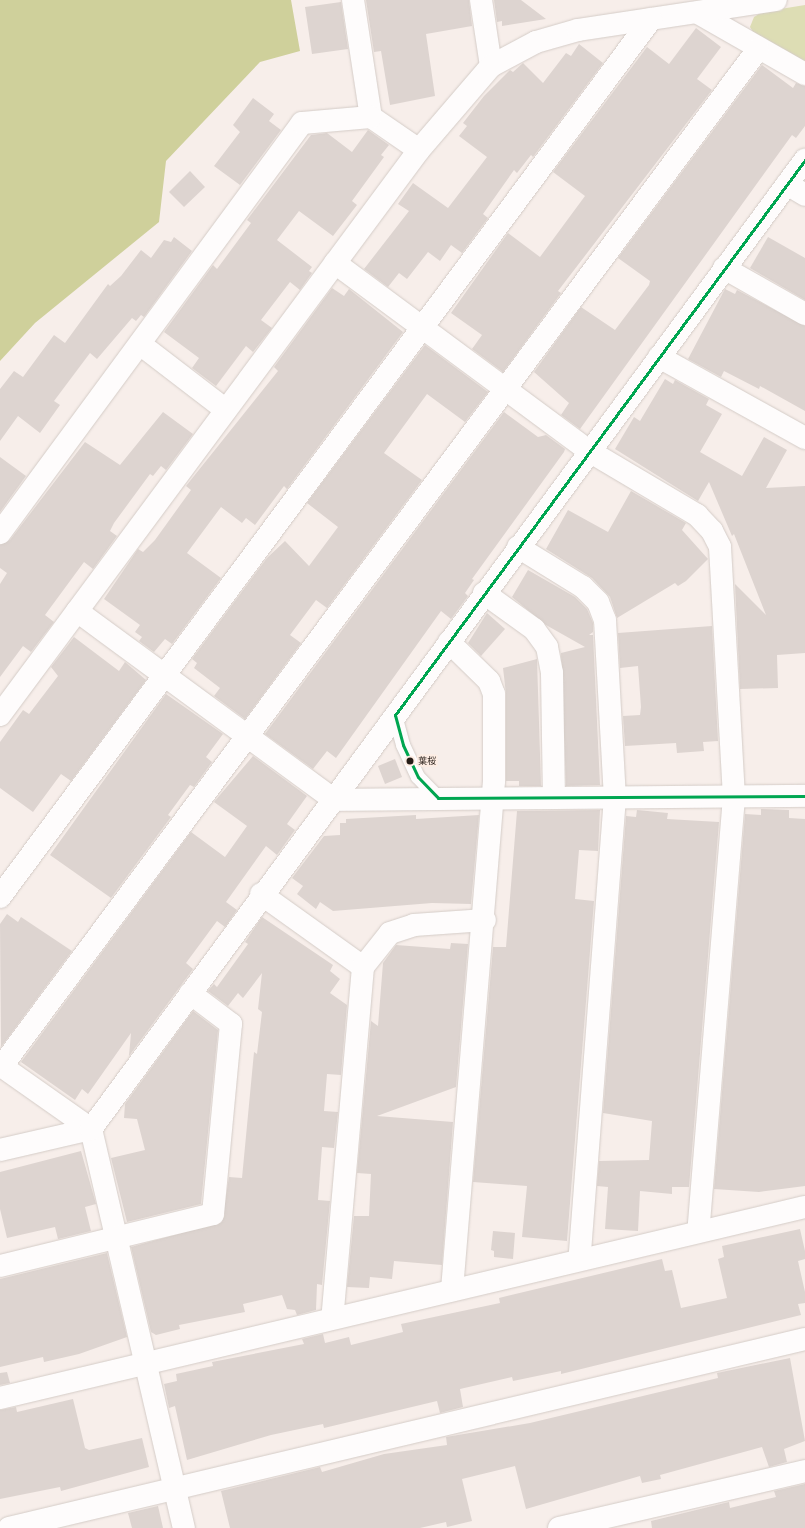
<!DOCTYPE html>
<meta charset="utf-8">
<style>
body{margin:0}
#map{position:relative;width:805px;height:1528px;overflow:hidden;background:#f7eeea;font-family:"Open Sans","Noto Sans JP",sans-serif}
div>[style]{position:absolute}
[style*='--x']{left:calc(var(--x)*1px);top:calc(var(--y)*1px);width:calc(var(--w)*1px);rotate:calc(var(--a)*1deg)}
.green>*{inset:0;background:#ddddb4}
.forest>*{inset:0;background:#cfd09b}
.building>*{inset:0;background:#ddd4d0}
.roads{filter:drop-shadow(0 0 1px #d4ccc7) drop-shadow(0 0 1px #d4ccc7)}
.lane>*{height:14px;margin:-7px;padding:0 7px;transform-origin:7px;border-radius:7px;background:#fefcfc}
.street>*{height:22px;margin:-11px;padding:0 11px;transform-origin:11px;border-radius:11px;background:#fefcfc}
.bus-1>*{height:3px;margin:-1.5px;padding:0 1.5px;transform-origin:1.5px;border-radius:1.5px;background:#00a651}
.dots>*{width:11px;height:11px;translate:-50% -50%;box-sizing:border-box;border:2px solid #fdede4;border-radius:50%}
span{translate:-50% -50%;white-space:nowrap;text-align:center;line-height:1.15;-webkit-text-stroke:3.5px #fdede4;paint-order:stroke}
.bus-label{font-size:9px;color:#261d17}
.left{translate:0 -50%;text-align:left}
</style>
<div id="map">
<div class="green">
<div style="clip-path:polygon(805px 5px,805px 66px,756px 37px,750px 27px,754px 17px,762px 12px)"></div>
</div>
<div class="forest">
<div style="clip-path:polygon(0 0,291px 0,300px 51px,260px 62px,166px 161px,159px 222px,35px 323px,0 361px)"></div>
</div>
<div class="building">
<div style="clip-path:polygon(366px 0,469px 0,472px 26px,426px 34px,435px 96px,390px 105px,381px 51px,374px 52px)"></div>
<div style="clip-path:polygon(494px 0,521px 0,546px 19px,502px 26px,502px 21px,497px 22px)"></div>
<div style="clip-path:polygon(341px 2px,348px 49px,312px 54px,305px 7px)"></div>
<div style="clip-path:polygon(696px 28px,721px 47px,697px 79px,712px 90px,558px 291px,561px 293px,503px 372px,472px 349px,482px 335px,451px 313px,508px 233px,540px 257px,585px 196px,553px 172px,647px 47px,669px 64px)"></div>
<div style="clip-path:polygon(579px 44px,603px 63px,533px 157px,531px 155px,517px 173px,514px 170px,483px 214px,488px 218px,462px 253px,451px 245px,440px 261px,428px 252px,407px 279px,399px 273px,388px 287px,364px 269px,409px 211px,398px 204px,413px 183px,448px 208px,487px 157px,459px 136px,467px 126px,463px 123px,484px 96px,510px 70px,513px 72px,523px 63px,543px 83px,566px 53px,571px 56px)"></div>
<div style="clip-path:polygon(762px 65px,793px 88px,796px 83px,805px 86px,805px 126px,796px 138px,792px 135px,580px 429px,561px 415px,569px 403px,534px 372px,581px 307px,615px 330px,649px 285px,650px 281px,618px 258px)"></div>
<div style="clip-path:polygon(253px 98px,274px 114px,269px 121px,281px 130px,240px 185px,214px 166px,240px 132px,233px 125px)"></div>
<div style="clip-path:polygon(368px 130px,389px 145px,381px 155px,384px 157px,352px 201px,357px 205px,333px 236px,299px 211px,277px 240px,312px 267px,309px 271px,312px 273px,300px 290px,290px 282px,261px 320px,272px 328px,253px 352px,246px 346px,216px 386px,192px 368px,199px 358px,164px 332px,213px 265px,217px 269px,251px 223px,247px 220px,311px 135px,327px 133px,352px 152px)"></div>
<div style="clip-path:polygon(190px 171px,205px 187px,184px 207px,169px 192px)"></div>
<div style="clip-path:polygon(174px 237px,192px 251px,144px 317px,141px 315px,136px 321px,132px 318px,97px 359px,90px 353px,54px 401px,60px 405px,40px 433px,18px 416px,0 441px,0 389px,14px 371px,23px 377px,54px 335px,65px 343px,108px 284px,110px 286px,121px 276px,141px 250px,151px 258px,164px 240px,171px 242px)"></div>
<div style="clip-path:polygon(768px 237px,805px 258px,805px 300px,750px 268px)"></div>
<div style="clip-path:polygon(332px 288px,344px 296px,349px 289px,403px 332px,287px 489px,284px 486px,255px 525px,246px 518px,242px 523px,221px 507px,187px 553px,221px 578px,172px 644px,165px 639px,154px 652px,139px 641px,142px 637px,135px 632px,140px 625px,104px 599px,138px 549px,143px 552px,155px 540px,191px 490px,186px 486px,278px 371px,274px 367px)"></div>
<div style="clip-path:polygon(725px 289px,735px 294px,737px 290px,805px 326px,805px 411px,760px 386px,759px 389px,724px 371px,721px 377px,688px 359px)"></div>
<div style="clip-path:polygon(425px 345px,488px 392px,465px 422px,427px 394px,384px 453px,422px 480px,327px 608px,316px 600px,290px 635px,301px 643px,245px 719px,214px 696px,220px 688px,194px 668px,197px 663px,192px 659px,267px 558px,285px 541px,309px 566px,338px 527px,307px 503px)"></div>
<div style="clip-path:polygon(665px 379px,673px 384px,675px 380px,709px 399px,706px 405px,722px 414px,700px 452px,742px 476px,764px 437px,787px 450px,766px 488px,805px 486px,805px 653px,777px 655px,778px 688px,740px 689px,735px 584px,766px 615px,734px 534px,732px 536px,709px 482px,698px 501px,615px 449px,634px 417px,640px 421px)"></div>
<div style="clip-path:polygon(163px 412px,193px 434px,166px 470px,161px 466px,153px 476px,150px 474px,114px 523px,110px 531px,117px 536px,93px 569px,84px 562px,45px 615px,54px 622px,31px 652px,23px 646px,0 677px,0 584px,7px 573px,0 568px,0 545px,10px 540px,85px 442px,120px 465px)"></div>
<div style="clip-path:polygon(504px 412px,538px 437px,546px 435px,565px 449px,564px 452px,472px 579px,474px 580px,465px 593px,468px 596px,451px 619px,441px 611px,336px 758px,327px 751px,313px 769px,265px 734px)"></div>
<div style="clip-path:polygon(0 457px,26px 476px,0 512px)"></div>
<div style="clip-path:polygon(631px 491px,686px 523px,682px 530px,708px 559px,686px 581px,678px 586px,675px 583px,617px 618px,610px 597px,592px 578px,546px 549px,568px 510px,608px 532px)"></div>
<div style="clip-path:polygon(528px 570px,575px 597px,587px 609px,593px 623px,593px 632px,589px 635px,593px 635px,600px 785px,566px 786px,561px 653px,585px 647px,546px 625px,512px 597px)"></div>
<div style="clip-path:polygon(487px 613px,505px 629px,481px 656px,468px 643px)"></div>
<div style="clip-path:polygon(712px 626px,718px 741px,703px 742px,704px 751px,677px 753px,676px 743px,625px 746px,623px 716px,640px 715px,641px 707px,638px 666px,620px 668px,618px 633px)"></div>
<div style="clip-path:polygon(74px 637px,119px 671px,125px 662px,146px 680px,71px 781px,61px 774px,33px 812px,0 788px,0 742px,23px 710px,29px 714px,58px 676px,51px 667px)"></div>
<div style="clip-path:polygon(537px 659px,541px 786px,519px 786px,519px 781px,506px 781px,506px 694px,503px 668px)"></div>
<div style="clip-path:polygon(166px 694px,223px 734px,206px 757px,212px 762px,194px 787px,190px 785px,168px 815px,171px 817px,111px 898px,50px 855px)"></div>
<div style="clip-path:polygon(253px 756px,307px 796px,287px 824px,295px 830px,277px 855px,266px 846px,226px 902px,237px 910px,225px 927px,217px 921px,186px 963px,193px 969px,129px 1056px,131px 1033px,88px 1094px,82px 1089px,75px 1100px,21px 1062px,191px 832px,225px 857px,247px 826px,214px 802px)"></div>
<div style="clip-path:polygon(395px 759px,402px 777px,385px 784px,378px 766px)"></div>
<div style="clip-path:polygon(761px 809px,789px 810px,789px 818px,805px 819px,805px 1186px,759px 1192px,714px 1189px,745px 814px,761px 815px)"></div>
<div style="clip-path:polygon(600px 810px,598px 851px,579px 850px,575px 899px,594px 901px,567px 1241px,522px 1237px,527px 1186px,473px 1182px,493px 947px,506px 947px,517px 811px)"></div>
<div style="clip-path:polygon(637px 810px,668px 813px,667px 819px,719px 822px,689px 1187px,672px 1187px,672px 1194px,640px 1191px,638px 1231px,605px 1229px,608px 1187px,597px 1186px,599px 1161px,649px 1160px,652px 1121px,603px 1113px,626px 816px,636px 817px)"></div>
<div style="clip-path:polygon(416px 815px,416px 819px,479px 815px,471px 904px,432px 903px,333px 911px,320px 902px,316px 909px,297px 894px,303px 886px,292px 878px,324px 836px,340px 835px,340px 823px,346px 823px,346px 819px)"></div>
<div style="clip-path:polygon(7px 914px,18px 922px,21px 917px,72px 951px,1px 1047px,0 924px)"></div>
<div style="clip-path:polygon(262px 917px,333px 965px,330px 971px,340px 979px,330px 993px,347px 1005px,341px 1075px,327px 1074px,324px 1111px,338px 1112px,334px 1148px,322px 1147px,318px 1200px,330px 1201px,322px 1285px,317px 1284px,316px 1310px,297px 1315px,295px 1310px,287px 1309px,282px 1295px,243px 1304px,245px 1312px,179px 1325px,180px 1329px,156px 1335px,151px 1332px,131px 1247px,222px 1222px,229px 1177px,242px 1178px,254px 1052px,257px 1054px,262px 1012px,258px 1009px,262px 973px,243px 998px,238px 993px,228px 1006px,208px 991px,214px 984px,217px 987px,248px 944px,245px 942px)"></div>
<div style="clip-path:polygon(451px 943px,468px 944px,456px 1087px,377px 1116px,453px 1122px,442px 1265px,394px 1261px,392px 1279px,370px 1277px,369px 1288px,347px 1287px,354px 1216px,369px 1216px,371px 1174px,357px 1173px,371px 1021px,378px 1026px,383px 963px,396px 945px,450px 949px)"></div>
<div style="clip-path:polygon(193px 1011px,218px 1030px,201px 1204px,127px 1222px,111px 1158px,145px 1150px,137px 1119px,124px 1118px,125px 1104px)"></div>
<div style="clip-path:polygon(81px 1151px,96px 1204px,85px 1207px,91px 1231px,58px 1239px,55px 1227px,7px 1238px,0 1209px,0 1172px)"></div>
<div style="clip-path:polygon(800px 1229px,805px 1251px,805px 1259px,798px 1261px,805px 1292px,805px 1303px,798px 1304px,801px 1315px,561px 1374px,561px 1371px,513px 1381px,512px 1377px,460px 1389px,463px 1407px,440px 1413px,437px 1401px,324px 1428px,323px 1424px,271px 1435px,187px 1460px,175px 1406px,169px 1408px,164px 1384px,177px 1381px,176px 1374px,213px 1366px,212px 1362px,304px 1344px,302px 1339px,323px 1334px,325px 1343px,349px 1337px,351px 1345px,403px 1332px,401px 1324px,500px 1303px,499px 1298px,662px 1259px,665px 1271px,672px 1270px,681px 1308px,727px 1298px,718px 1259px,724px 1257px,722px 1246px)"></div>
<div style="clip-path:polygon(493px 1231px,515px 1233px,513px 1259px,494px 1257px,494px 1251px,491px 1250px)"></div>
<div style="clip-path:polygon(107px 1253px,127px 1337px,79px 1354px,44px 1362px,43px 1357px,0 1367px,0 1279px)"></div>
<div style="clip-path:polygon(790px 1358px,805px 1441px,784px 1449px,787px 1462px,769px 1467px,762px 1447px,660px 1475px,661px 1479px,642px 1483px,640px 1476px,526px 1509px,515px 1466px,462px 1479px,472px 1521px,447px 1527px,446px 1522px,420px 1528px,230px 1528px,221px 1491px,320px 1467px,322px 1472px,384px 1454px,447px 1445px,446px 1437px,530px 1423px,718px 1378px,717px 1373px)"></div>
<div style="clip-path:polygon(7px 1372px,10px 1383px,0 1385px,0 1373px)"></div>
<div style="clip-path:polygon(73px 1399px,85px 1448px,89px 1450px,142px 1438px,149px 1467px,61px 1491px,60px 1487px,0 1499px,0 1410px,16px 1407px,17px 1412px)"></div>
<div style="clip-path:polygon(805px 1484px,805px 1528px,652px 1528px,651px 1521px,729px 1502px,730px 1508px,776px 1497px,774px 1491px)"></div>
<div style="clip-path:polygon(158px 1506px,163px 1528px,132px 1528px,128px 1513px)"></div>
</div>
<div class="roads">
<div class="lane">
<div style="--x:395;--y:715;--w:31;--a:75"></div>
<div style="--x:403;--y:745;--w:35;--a:65"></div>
<div style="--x:418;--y:777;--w:29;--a:46"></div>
</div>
<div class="street">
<div style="--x:353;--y:0;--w:118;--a:81.3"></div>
<div style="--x:371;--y:117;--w:58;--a:34.5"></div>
<div style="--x:481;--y:0;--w:67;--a:81.4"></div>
<div style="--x:698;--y:13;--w:123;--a:29.7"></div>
<div style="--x:787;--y:184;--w:21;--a:31"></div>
<div style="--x:335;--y:263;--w:316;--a:36.5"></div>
<div style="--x:589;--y:451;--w:126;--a:30.7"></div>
<div style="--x:697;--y:515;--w:22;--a:47"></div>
<div style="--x:712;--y:531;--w:18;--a:63"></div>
<div style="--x:720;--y:547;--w:250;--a:86.8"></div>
<div style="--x:734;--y:797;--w:436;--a:94.7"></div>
<div style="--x:724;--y:268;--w:93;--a:29.6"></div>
<div style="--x:140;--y:344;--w:108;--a:37.5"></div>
<div style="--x:659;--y:357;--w:167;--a:29"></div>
<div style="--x:0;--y:533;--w:509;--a:-53.63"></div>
<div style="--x:302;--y:123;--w:69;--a:-5"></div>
<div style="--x:518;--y:547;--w:76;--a:31.6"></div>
<div style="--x:583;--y:587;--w:21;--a:45"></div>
<div style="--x:598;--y:602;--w:19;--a:69"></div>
<div style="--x:605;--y:620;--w:177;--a:86.8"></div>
<div style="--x:615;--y:797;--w:464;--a:94.4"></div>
<div style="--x:484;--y:593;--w:62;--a:35.8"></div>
<div style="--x:534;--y:629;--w:22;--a:54"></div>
<div style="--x:547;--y:647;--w:26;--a:79"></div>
<div style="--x:552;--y:673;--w:125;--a:89.1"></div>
<div style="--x:77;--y:611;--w:319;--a:36.3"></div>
<div style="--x:334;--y:800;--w:471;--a:-0.5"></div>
<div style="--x:449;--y:642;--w:56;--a:44.3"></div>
<div style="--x:489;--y:681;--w:14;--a:69"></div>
<div style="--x:494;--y:694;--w:87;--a:90"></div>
<div style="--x:494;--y:781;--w:511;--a:94.72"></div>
<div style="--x:0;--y:715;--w:703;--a:-53.44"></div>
<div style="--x:419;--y:150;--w:111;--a:-49.4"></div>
<div style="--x:491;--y:66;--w:51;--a:-28.1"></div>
<div style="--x:536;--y:42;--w:44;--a:-15.9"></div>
<div style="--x:578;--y:30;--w:200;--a:-8.6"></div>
<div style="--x:261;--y:894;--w:125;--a:35.6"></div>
<div style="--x:363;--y:967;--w:352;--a:95"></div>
<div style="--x:0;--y:897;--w:1093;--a:-53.44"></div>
<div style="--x:363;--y:967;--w:43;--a:-51.5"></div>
<div style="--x:390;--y:933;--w:25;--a:-18"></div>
<div style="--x:414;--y:925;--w:71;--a:-4"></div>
<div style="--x:0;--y:1065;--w:111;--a:35.1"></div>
<div style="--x:91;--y:1129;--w:410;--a:76.9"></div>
<div style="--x:2;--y:1066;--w:1267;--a:-53.37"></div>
<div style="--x:0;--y:1150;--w:93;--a:-13"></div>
<div style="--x:91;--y:1129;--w:1204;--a:-53.62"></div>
<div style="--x:0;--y:1266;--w:219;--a:-13.7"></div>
<div style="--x:213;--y:1214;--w:191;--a:-84.6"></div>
<div style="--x:231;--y:1024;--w:51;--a:-142.9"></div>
<div style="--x:0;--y:1398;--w:827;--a:-13.35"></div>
<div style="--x:9;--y:1528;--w:818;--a:-13.36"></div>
<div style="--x:559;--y:1528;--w:253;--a:-13"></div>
</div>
</div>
<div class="bus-1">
<div style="--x:805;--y:160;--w:690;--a:126.45"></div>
<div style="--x:395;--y:715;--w:31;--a:75"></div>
<div style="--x:403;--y:745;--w:35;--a:65"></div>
<div style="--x:418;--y:777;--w:29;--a:46"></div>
<div style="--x:438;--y:798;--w:367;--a:-0.3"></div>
</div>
<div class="dots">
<div style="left:410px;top:761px;background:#261d17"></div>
</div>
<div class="bus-label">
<span class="left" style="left:418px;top:761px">葉桜</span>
</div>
</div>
